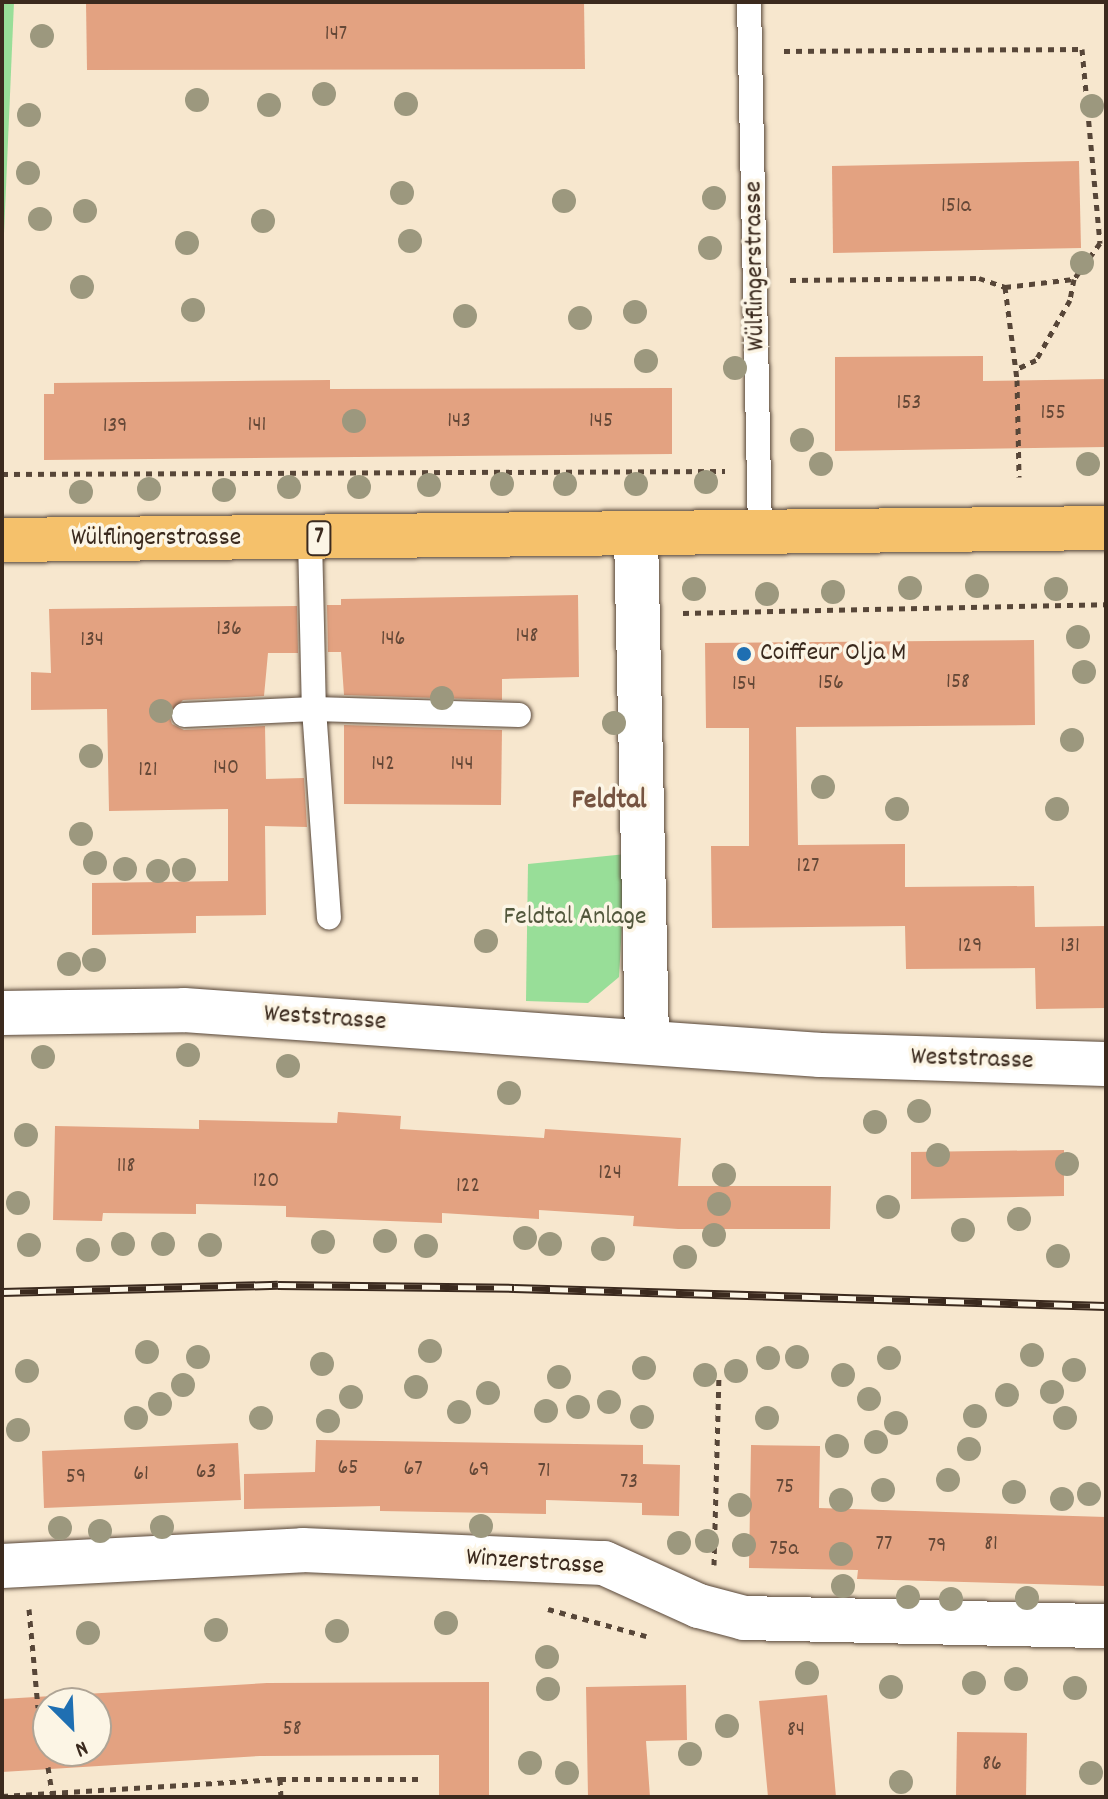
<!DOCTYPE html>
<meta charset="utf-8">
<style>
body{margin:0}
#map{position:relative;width:1108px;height:1799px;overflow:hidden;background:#f7e7ce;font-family:Dekko,sans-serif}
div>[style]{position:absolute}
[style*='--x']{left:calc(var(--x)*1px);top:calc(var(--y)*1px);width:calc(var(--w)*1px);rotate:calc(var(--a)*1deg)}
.green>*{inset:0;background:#98de98}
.building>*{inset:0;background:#e3a281}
.path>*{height:5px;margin-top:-2.5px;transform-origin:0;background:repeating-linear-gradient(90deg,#574638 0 6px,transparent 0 12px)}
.roads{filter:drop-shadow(0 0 2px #574638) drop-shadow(0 0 2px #574638)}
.lane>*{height:24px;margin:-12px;padding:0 12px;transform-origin:12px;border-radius:12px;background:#fff}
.street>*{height:44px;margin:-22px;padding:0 22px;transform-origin:22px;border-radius:22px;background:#fff}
.primary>*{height:44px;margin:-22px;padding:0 22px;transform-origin:22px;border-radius:22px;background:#f5c16b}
.rail>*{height:9px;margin-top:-4.5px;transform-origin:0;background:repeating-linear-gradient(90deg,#fcf5e5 0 18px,#3b2a1e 0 36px);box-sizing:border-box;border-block:2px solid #3b2a1e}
.trees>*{width:24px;height:24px;margin:-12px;border-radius:50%;background:#9c987e}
.dots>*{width:22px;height:22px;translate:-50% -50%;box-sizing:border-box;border:4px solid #fcf5e5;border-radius:50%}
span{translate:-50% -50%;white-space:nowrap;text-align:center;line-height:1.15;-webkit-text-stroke:7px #fcf5e5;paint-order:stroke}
.number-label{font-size:22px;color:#654837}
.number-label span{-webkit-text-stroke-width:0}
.shield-label span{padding:2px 6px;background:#fcf5e5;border:2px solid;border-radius:6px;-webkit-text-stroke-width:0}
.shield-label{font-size:24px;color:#3b2a1e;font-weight:700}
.street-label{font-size:26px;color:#3b2a1e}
.poi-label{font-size:26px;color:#3b2a1e}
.left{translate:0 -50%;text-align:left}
.park-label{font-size:26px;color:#52573c}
.neighbourhood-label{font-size:28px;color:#765441;font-weight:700}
.frame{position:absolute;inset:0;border:4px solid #3b2a1e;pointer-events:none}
.north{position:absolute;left:32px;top:1687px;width:80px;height:80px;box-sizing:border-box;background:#fcf5e5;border:2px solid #afa495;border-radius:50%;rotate:156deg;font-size:22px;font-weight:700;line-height:32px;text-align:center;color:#3b2a1e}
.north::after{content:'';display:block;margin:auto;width:28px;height:36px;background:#1f6fb2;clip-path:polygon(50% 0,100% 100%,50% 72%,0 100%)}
</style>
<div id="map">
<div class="green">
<div style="clip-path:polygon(2px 2px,14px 2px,2px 280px)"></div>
<div style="clip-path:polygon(626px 854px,619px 977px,588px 1003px,526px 1001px,528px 864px)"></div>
</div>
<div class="building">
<div style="clip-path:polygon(86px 2px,584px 2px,585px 69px,87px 70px)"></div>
<div style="clip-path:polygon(1079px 161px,1081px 248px,833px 253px,832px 166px)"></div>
<div style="clip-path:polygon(983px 356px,983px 381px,1106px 379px,1106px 447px,835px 451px,835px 357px)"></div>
<div style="clip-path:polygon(330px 380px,330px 389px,672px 388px,672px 454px,44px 460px,44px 394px,54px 394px,54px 383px)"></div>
<div style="clip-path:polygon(578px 595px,579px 677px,502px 679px,502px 700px,344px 695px,341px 652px,328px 652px,327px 605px,341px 605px,341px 599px)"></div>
<div style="clip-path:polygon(297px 606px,298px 653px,268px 653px,264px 696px,183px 700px,169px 715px,172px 724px,184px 730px,265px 726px,266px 779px,304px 778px,307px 827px,265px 826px,266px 915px,196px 916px,196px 933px,92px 935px,92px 883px,228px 881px,228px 809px,109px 811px,107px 709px,31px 710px,31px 672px,51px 673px,49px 609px)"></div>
<div style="clip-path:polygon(1034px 640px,1035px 725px,796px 727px,798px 845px,905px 844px,905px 887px,1034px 886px,1035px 927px,1106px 926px,1106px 1008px,1036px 1009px,1035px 968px,906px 969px,905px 926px,712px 928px,711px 846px,749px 846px,749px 728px,706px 728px,705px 643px)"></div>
<div style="clip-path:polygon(344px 725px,502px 730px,501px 805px,344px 804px)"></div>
<div style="clip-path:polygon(338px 1112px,401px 1116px,400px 1129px,544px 1138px,545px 1129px,681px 1138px,678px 1186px,831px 1186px,830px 1229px,678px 1229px,633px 1226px,634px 1216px,539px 1210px,539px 1219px,442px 1213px,442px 1223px,286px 1217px,286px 1206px,196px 1204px,196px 1214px,103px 1213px,102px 1221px,53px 1220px,55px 1126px,199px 1129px,199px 1120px,337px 1123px)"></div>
<div style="clip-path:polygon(1064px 1150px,1064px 1196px,911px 1199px,911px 1152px)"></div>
<div style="clip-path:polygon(316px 1440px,643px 1445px,643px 1464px,680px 1465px,679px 1516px,642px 1515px,642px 1503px,546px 1500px,546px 1514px,380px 1511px,380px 1506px,244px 1509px,244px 1474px,315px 1472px)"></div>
<div style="clip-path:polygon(238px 1443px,241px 1500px,44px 1508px,42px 1451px)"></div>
<div style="clip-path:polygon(751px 1445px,820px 1446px,819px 1508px,1106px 1517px,1106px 1586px,857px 1579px,858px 1570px,749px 1568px)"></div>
<div style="clip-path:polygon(evenodd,489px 1682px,489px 1797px,439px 1797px,439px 1755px,260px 1756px,2px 1772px,2px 1699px,267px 1683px,489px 1682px,48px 1703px,96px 1703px,96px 1751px,48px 1751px,48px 1703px)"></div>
<div style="clip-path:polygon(686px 1685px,687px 1740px,646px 1741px,650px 1797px,588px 1797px,586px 1687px)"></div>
<div style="clip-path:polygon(827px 1695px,836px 1797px,768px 1797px,759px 1701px)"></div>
<div style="clip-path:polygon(957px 1732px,1027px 1733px,1026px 1797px,956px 1797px)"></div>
</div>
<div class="path">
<div style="--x:784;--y:51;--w:298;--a:-0.4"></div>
<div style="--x:1082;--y:49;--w:195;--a:84.7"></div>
<div style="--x:1100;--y:243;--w:44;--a:125.8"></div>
<div style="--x:1074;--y:279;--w:21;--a:101"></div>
<div style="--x:1070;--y:300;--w:69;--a:119.5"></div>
<div style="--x:1036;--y:360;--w:23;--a:155"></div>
<div style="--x:790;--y:280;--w:189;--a:-0.6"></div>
<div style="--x:979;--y:278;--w:28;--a:19"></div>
<div style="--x:1005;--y:287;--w:94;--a:82.6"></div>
<div style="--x:1017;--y:380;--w:97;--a:88.8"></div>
<div style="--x:1005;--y:287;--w:69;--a:-6.6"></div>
<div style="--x:2;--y:474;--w:723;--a:-0.24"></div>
<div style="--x:683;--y:613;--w:423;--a:-1.2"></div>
<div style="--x:714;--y:1565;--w:189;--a:-88.5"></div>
<div style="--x:29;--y:1609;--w:99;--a:84.8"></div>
<div style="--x:548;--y:1609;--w:102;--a:15.4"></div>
<div style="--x:48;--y:1767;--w:30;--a:81"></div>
<div style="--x:280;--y:1779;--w:18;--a:87"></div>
<div style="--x:2;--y:1796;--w:279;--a:-3.5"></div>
<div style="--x:280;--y:1779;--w:144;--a:0"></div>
</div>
<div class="roads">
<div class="lane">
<div style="--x:749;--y:2;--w:529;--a:88.81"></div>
<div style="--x:310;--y:538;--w:171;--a:88.7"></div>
<div style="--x:314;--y:709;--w:209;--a:85.9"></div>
<div style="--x:184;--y:715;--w:130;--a:-2.6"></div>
<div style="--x:314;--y:709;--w:205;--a:1.7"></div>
</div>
<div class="street">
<div style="--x:636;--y:535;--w:505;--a:88.75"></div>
<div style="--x:2;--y:1013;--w:182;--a:-0.9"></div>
<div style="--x:184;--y:1010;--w:638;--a:4.05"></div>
<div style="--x:820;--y:1055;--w:286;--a:1.8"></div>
<div style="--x:2;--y:1566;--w:301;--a:-3"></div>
<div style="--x:303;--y:1550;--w:301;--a:2.5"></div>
<div style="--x:604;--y:1563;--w:104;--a:24.4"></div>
<div style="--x:699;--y:1606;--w:47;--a:14.9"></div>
<div style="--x:744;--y:1618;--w:362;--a:1.3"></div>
</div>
<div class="primary">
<div style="--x:2;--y:540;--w:1104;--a:-0.62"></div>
</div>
</div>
<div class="rail">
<div style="--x:2;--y:1292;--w:276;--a:-1.5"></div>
<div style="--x:278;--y:1285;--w:236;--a:0.7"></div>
<div style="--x:514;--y:1288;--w:592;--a:1.74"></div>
</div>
<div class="trees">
<div style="left:42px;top:36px"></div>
<div style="left:324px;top:94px"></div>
<div style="left:197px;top:100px"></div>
<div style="left:406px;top:104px"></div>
<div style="left:269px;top:105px"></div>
<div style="left:1092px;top:106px"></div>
<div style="left:29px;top:115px"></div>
<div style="left:28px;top:173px"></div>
<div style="left:402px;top:193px"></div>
<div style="left:714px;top:198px"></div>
<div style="left:564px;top:201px"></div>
<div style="left:85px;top:211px"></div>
<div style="left:40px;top:219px"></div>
<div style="left:263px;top:221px"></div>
<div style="left:410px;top:241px"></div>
<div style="left:187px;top:243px"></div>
<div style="left:710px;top:248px"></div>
<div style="left:1082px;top:263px"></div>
<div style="left:82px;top:287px"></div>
<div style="left:193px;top:310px"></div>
<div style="left:635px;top:312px"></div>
<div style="left:465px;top:316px"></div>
<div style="left:580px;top:318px"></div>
<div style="left:646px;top:361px"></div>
<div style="left:735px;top:368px"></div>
<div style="left:354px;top:421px"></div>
<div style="left:802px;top:440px"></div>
<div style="left:821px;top:464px"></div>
<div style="left:1088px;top:464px"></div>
<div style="left:706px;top:482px"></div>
<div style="left:502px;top:484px"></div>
<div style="left:565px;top:484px"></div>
<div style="left:636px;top:484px"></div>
<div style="left:429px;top:485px"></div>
<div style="left:289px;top:487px"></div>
<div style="left:359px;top:487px"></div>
<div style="left:149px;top:489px"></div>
<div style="left:224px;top:490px"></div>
<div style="left:81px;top:492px"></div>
<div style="left:977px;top:586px"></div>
<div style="left:910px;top:588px"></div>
<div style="left:694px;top:589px"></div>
<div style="left:1056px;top:589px"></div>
<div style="left:833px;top:592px"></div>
<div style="left:767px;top:594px"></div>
<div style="left:1078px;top:637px"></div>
<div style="left:1084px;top:672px"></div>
<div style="left:442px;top:698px"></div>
<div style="left:161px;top:711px"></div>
<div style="left:614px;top:723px"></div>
<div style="left:1072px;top:740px"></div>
<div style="left:91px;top:756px"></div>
<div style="left:823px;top:787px"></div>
<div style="left:897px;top:809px"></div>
<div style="left:1057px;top:809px"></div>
<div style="left:81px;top:834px"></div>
<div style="left:95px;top:863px"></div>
<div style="left:125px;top:869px"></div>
<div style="left:184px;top:870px"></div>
<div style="left:158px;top:871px"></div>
<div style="left:486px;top:941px"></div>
<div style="left:94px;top:960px"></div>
<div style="left:69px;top:964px"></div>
<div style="left:188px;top:1055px"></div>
<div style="left:43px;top:1057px"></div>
<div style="left:288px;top:1066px"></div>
<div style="left:509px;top:1093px"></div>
<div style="left:919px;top:1111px"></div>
<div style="left:875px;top:1122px"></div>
<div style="left:26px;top:1135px"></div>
<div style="left:938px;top:1155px"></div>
<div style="left:1067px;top:1164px"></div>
<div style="left:724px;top:1175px"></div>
<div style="left:18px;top:1203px"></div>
<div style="left:719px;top:1204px"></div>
<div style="left:888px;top:1207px"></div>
<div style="left:1019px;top:1219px"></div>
<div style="left:963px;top:1230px"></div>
<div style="left:714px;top:1235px"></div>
<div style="left:525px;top:1238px"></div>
<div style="left:385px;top:1241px"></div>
<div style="left:323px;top:1242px"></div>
<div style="left:123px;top:1244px"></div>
<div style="left:163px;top:1244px"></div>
<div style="left:550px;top:1244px"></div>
<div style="left:29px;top:1245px"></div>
<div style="left:210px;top:1245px"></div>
<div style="left:426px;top:1246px"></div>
<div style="left:603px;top:1249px"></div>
<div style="left:88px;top:1250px"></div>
<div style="left:1058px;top:1256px"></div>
<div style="left:685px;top:1257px"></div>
<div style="left:430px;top:1351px"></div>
<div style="left:147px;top:1352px"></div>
<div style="left:1032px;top:1355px"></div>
<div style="left:198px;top:1357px"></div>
<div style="left:797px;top:1357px"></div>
<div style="left:768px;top:1358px"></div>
<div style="left:889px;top:1358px"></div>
<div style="left:322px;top:1364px"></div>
<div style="left:644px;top:1368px"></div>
<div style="left:1074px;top:1370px"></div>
<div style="left:27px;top:1371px"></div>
<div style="left:736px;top:1371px"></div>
<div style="left:705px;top:1375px"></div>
<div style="left:843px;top:1375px"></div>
<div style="left:559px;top:1377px"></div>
<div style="left:183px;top:1385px"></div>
<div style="left:416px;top:1387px"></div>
<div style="left:1052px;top:1392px"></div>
<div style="left:488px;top:1393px"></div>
<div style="left:1007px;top:1395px"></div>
<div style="left:351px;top:1397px"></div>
<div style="left:869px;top:1399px"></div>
<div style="left:609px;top:1402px"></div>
<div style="left:160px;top:1404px"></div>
<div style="left:578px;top:1407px"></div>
<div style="left:546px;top:1411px"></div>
<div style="left:459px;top:1412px"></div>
<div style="left:975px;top:1416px"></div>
<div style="left:642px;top:1417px"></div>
<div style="left:136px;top:1418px"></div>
<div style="left:261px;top:1418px"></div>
<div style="left:767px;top:1418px"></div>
<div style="left:1065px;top:1418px"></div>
<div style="left:328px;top:1421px"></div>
<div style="left:896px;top:1423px"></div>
<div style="left:18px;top:1430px"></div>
<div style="left:876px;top:1442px"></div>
<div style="left:837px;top:1446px"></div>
<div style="left:969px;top:1449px"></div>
<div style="left:948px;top:1480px"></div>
<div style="left:883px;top:1490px"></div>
<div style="left:1014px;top:1492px"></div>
<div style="left:1089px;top:1494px"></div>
<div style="left:1062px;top:1499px"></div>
<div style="left:841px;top:1500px"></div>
<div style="left:740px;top:1505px"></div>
<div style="left:481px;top:1526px"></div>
<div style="left:162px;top:1527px"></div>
<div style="left:60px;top:1528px"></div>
<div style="left:100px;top:1531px"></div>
<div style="left:707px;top:1541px"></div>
<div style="left:679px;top:1543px"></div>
<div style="left:744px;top:1545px"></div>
<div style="left:841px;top:1554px"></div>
<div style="left:843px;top:1586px"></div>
<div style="left:908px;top:1597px"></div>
<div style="left:1027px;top:1598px"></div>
<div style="left:951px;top:1599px"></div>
<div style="left:446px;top:1623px"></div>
<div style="left:216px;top:1630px"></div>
<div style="left:337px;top:1631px"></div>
<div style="left:88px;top:1633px"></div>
<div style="left:547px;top:1657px"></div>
<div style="left:807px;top:1673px"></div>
<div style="left:1016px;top:1679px"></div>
<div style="left:974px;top:1683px"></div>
<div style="left:891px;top:1687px"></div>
<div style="left:1075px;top:1688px"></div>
<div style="left:548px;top:1689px"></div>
<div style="left:727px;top:1726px"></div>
<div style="left:690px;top:1754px"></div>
<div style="left:530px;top:1763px"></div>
<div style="left:567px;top:1773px"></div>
<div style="left:1091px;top:1773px"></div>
<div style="left:901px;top:1782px"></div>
</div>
<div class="dots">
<div style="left:744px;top:654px;background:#1f6fb2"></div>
</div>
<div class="number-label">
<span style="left:336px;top:35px">147</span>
<span style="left:956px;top:207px">151a</span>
<span style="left:909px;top:404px">153</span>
<span style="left:1053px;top:414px">155</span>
<span style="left:459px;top:422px">143</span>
<span style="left:601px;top:422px">145</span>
<span style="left:257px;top:426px">141</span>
<span style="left:115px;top:427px">139</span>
<span style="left:229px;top:630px">136</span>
<span style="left:527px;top:637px">148</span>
<span style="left:393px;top:640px">146</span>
<span style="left:92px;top:641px">134</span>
<span style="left:958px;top:683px">158</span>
<span style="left:831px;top:684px">156</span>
<span style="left:744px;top:685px">154</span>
<span style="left:383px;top:765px">142</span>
<span style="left:462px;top:765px">144</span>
<span style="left:226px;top:769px">140</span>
<span style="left:148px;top:771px">121</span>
<span style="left:808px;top:867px">127</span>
<span style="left:970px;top:947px">129</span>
<span style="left:1070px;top:947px">131</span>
<span style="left:126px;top:1167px">118</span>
<span style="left:610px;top:1174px">124</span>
<span style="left:266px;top:1182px">120</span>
<span style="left:468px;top:1187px">122</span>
<span style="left:348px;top:1469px">65</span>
<span style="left:413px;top:1470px">67</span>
<span style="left:479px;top:1471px">69</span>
<span style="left:544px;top:1472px">71</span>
<span style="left:206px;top:1473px">63</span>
<span style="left:141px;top:1475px">61</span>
<span style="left:76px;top:1478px">59</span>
<span style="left:629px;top:1483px">73</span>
<span style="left:785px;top:1488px">75</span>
<span style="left:884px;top:1545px">77</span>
<span style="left:991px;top:1545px">81</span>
<span style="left:937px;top:1547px">79</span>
<span style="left:784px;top:1550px">75a</span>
<span style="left:292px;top:1730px">58</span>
<span style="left:796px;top:1731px">84</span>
<span style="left:992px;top:1765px">86</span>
</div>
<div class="shield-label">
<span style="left:319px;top:538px">7</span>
</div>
<div class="street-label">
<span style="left:756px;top:266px;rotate:-91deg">Wülflingerstrasse</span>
<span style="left:156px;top:539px">Wülflingerstrasse</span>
<span style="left:325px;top:1019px;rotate:4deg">Weststrasse</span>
<span style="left:972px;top:1060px;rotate:2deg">Weststrasse</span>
<span style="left:535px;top:1563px;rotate:4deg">Winzerstrasse</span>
</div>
<div class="poi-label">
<span class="left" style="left:760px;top:654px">Coiffeur Olja M</span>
</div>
<div class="park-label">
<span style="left:575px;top:918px">Feldtal Anlage</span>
</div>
<div class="neighbourhood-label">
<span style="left:609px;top:802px">Feldtal</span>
</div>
<div class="frame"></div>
<div class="north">N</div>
</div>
